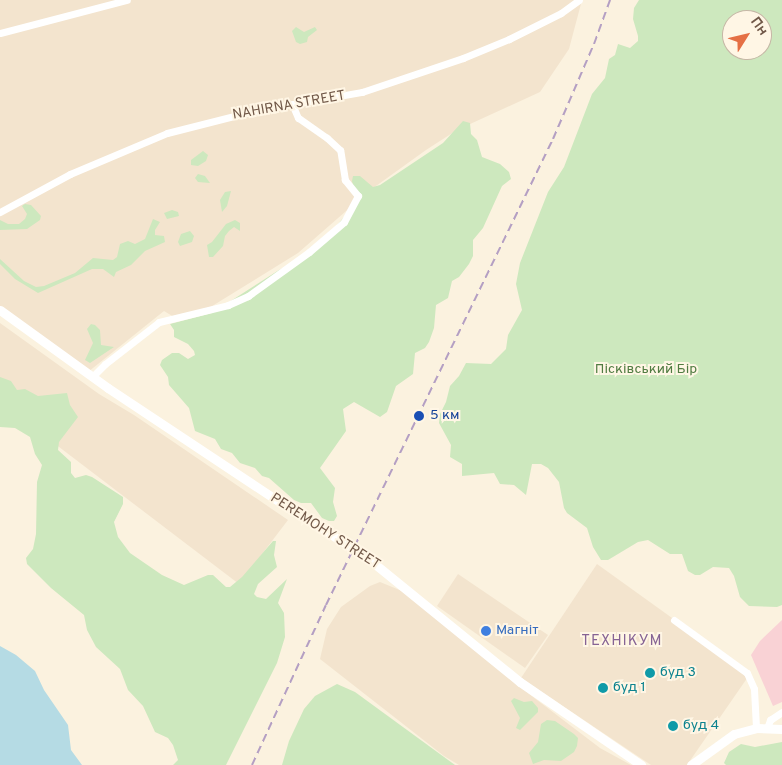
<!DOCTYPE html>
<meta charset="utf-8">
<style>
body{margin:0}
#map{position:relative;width:782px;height:765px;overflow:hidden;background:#fbf2df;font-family:Overpass,sans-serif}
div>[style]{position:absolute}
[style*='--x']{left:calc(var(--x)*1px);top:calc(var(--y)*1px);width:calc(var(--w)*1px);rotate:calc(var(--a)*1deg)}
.residential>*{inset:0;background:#f3e4ce}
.medical>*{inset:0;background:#f9d2d5}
.green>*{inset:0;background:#cde8be}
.water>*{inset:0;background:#b5dbe4}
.minor>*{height:7px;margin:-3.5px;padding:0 3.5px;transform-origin:3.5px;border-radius:3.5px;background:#fff}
.tertiary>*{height:9px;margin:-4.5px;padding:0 4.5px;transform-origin:4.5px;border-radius:4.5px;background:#fff}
.rail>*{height:2px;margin-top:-1px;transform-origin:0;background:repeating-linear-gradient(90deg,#b49fc3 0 8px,transparent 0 13px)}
.dots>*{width:14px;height:14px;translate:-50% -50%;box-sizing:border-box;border:2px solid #fff6e5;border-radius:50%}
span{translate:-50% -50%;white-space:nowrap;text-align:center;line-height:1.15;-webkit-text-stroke:4px #fff6e5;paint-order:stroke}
.street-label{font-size:14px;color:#715848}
.park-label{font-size:14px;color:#517c42}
.transit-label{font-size:14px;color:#164399}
.left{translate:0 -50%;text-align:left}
.shop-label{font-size:14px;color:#366cbe}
.culture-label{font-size:14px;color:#0d838f}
.neighbourhood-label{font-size:15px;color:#866394;letter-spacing:1px}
.north{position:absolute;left:722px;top:10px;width:50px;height:50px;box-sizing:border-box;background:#fff6e5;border:1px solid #c6b7a6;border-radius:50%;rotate:54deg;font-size:14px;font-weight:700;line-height:20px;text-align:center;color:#715848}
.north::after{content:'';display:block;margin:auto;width:18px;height:22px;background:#e57045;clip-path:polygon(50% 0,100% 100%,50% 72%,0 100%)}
</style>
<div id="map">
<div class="residential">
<div style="clip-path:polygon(0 0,582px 0,569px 49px,540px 92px,457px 130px,426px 150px,369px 191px,298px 253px,209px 308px,174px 317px,164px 311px,88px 372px,0 310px)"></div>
<div style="clip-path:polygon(0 323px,99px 394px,134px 415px,288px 520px,239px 584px,0 402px)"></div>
<div style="clip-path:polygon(597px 564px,750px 674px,687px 765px,651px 765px,521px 678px)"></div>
<div style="clip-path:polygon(458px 574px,548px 635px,525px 668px,437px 606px)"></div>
<div style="clip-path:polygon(380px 582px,402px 591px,520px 687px,600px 748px,631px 765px,459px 765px,444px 756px,320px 659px,327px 629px,341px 607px,370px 586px)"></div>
</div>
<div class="medical">
<div style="clip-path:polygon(782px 620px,782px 702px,773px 706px,751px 655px,760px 641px)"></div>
</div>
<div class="green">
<div style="clip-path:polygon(evenodd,639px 0,782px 0,782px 605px,777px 607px,749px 606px,740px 597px,734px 576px,729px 568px,713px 567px,700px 575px,695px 575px,688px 571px,682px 554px,670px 554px,648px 540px,638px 542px,608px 560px,601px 560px,593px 547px,587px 528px,567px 513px,564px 508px,559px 482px,548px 468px,541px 464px,532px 464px,526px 495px,514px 485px,500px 484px,494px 473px,462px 476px,462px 464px,450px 457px,451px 445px,439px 423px,440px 414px,446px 402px,450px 386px,459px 376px,466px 363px,491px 364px,506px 349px,508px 335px,522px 310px,516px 284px,520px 263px,548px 192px,564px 167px,592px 94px,605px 78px,609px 59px,615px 55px,618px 44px,630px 48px,638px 41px,638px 36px,633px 19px,634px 8px,639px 0,732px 20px,762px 20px,762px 50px,732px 50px,732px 20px)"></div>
<div style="clip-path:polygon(296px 27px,304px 32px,315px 27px,317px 30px,308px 37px,307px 42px,300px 44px,296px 42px,292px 31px)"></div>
<div style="clip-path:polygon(463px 121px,470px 123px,471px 134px,477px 140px,482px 157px,500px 164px,509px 172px,511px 179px,502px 186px,483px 228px,473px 240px,473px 256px,469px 264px,459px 277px,452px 281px,448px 298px,436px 305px,434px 328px,429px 342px,425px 348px,415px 353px,413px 374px,396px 386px,387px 412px,380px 417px,354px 402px,343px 409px,346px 431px,320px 468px,335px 488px,333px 502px,337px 516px,334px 521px,329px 521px,322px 518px,311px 503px,301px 503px,294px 500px,269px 478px,262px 476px,255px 468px,240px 463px,232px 453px,221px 449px,215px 439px,195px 431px,189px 408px,169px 385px,168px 377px,160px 365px,162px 360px,172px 353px,179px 353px,188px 359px,195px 355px,194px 351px,188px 344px,174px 337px,174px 330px,170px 324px,212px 313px,279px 270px,311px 255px,357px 202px,352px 181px,353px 176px,360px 176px,373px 187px,380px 185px,443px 143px)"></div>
<div style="clip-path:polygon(203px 151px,208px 155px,206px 161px,198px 166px,191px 165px,191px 160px)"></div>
<div style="clip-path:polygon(198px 174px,205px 176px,210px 183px,198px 182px,195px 178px)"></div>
<div style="clip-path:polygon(231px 191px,227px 206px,222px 212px,220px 200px,225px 192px)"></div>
<div style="clip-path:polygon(25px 204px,31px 205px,41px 216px,40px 220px,27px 229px,0 230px,0 220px,8px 224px,19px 224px,25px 219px,27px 214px,22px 206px)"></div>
<div style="clip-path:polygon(172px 210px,178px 212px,179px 216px,167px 219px,164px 213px)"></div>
<div style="clip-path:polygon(153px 219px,160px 222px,155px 230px,155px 235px,164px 236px,165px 242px,145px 251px,131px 265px,116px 272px,114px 277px,103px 269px,92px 269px,38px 293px,15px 279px,0 264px,0 259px,24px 281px,36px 287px,44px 286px,75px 273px,93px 258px,113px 260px,117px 257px,120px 244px,128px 241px,135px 244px,145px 239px)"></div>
<div style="clip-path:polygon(235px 220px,240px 223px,240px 231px,234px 227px,229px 231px,225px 236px,223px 246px,213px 257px,209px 257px,207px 245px,212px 242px,226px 224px)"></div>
<div style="clip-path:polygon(190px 231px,194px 236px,192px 242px,180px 246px,178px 242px,181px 234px)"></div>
<div style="clip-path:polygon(91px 324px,95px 325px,100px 330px,101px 345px,114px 347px,90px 363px,85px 360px,93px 343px,87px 329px)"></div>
<div style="clip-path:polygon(0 377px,11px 381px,17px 390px,25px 389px,38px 396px,67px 393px,70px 405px,78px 417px,59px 442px,58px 450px,71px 462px,71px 473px,75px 478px,86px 475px,92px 477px,123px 497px,123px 504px,114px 522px,118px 537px,130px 553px,162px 575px,184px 585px,208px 575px,213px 575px,226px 587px,230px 587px,242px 577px,273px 541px,276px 541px,274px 555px,277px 567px,258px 584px,254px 594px,257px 597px,266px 599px,287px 579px,278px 603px,284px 613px,285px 637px,277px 663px,226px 765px,173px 765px,178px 760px,173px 745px,168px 738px,155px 732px,143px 706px,128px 690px,120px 669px,96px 647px,87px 630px,84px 615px,51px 588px,27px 564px,26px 558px,33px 549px,36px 534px,37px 482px,42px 465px,35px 454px,30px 437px,15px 428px,0 427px)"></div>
<div style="clip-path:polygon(337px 684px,355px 692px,455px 765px,282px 765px,289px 741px,304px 709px,315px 696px)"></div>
<div style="clip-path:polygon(514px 698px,524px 702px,532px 701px,538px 708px,538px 712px,520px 730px,516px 728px,520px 718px,511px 701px)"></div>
<div style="clip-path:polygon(547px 720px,555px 721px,574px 734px,578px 738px,577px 746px,574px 752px,561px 761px,544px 760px,533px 764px,529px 753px,538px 742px,541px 724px)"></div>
<div style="clip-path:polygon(782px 742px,782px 765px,726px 765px,724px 763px,729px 752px,741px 744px,755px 747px)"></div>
</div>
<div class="water">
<div style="clip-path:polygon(0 646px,16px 655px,35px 671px,44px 690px,68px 725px,71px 750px,82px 765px,0 765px)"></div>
</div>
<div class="minor">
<div style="--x:0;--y:33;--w:131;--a:-14.6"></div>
<div style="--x:0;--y:212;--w:80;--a:-28.5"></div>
<div style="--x:70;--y:174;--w:105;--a:-22.9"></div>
<div style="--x:167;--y:133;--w:90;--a:-14.2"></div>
<div style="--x:254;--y:111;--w:110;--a:-10"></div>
<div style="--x:362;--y:92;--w:107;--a:-18.6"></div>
<div style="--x:463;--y:58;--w:50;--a:-22.4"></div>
<div style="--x:509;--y:39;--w:58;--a:-26.6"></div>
<div style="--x:561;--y:13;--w:22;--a:-36"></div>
<div style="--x:92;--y:377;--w:18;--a:-45"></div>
<div style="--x:105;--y:364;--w:68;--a:-37.9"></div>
<div style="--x:159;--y:322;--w:71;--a:-13.8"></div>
<div style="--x:228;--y:305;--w:22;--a:-24"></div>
<div style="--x:248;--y:296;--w:75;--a:-35.8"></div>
<div style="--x:309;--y:252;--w:46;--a:-40.6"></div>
<div style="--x:344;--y:222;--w:30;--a:-62"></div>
<div style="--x:358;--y:196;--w:21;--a:-129"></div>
<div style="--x:345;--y:180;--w:30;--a:-99"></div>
<div style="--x:340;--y:150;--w:18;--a:-137"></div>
<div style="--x:327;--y:138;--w:35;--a:-145"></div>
<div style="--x:298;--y:118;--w:15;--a:-113"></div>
<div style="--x:674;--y:620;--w:90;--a:36"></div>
<div style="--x:747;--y:673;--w:17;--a:66"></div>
<div style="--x:754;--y:689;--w:39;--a:87"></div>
<div style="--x:767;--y:728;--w:9;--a:-69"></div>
<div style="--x:770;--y:720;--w:14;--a:-34"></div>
</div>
<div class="tertiary">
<div style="--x:0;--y:310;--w:133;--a:35.8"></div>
<div style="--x:108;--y:388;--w:197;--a:33.6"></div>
<div style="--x:272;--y:497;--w:110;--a:32.4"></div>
<div style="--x:365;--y:556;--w:200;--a:39.1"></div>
<div style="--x:520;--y:682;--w:147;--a:34.4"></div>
<div style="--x:691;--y:765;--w:53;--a:-35.8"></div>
<div style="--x:734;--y:734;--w:23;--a:-15"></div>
<div style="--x:756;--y:728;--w:26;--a:2"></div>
</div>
<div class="rail">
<div style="--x:252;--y:765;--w:176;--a:-65.2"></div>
<div style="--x:326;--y:605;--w:518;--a:-64.03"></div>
<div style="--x:553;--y:139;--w:103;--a:-66.7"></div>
<div style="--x:594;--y:44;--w:47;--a:-70"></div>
</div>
<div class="dots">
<div style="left:419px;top:416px;background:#1a4fb4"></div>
<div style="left:486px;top:631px;background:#3f7fe0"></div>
<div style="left:650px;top:673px;background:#0f9aa8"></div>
<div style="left:603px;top:688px;background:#0f9aa8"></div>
<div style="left:673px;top:726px;background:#0f9aa8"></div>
</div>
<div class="street-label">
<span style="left:289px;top:106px;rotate:-10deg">NAHIRNA STREET</span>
<span style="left:325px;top:532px;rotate:33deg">PEREMOHY STREET</span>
</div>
<div class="park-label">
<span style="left:646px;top:370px">Пісківський Бір</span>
</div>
<div class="transit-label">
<span class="left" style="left:430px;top:416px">5 км</span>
</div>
<div class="shop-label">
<span class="left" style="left:496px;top:631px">Магніт</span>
</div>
<div class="culture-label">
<span class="left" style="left:660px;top:673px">буд 3</span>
<span class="left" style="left:613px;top:688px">буд 1</span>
<span class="left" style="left:683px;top:726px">буд 4</span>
</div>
<div class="neighbourhood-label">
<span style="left:622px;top:642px">ТЕХНІКУМ</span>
</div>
<div class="north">Пн</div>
</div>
